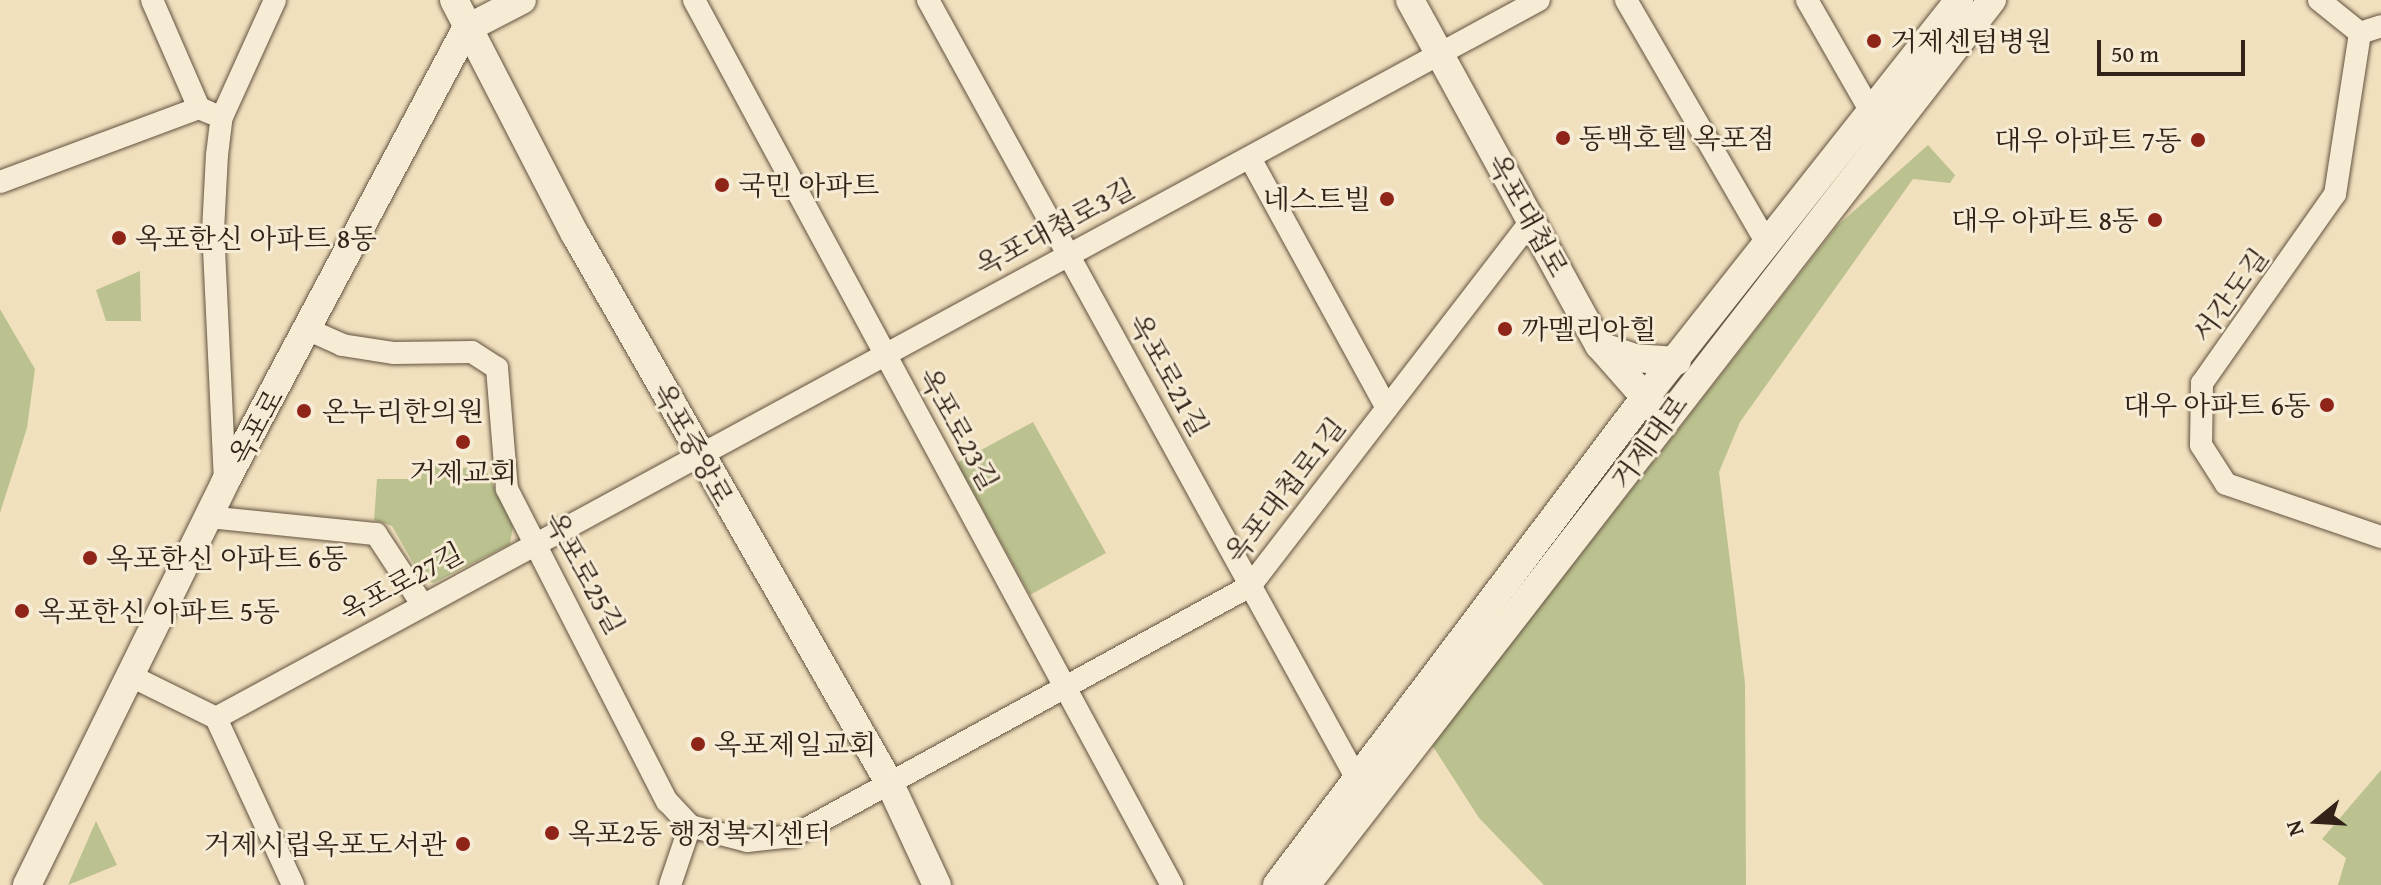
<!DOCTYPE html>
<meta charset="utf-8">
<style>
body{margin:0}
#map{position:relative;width:2381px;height:885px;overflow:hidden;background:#f1e0bd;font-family:"Gentium Book Plus","Noto Serif KR",serif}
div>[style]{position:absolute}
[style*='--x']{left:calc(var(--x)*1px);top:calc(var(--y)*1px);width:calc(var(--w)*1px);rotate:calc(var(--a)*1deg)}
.green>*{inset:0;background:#bcc28f}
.roads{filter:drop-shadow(0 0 2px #625241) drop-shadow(0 0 2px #625241)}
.minor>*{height:22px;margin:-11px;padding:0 11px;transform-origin:11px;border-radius:11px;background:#f6ebd4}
.tertiary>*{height:28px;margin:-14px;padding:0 14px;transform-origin:14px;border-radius:14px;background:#f6ebd4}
.dots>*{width:22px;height:22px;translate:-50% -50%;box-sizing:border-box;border:4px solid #f6ebd4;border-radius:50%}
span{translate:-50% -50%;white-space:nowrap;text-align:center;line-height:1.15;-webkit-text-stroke:6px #f6ebd4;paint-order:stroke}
.poi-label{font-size:28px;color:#322218}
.left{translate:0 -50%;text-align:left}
.right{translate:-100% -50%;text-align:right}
.street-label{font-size:28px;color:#322218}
.north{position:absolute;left:2277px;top:781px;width:80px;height:80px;-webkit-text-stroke:6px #f6ebd4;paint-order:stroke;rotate:252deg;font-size:22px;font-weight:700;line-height:32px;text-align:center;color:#322218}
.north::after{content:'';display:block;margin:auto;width:28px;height:36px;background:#322218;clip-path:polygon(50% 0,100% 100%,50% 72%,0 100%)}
.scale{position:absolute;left:2097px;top:40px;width:148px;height:36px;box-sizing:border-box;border:4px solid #322218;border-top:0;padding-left:10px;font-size:24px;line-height:28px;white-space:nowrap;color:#322218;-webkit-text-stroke:6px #f6ebd4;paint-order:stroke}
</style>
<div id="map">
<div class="green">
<div style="clip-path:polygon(1928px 145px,1955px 175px,1950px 183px,1913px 179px,1740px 422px,1719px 472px,1745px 683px,1746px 885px,1544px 885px,1479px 818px,1432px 745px,1837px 226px)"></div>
<div style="clip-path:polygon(140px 271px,141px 321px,106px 321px,96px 290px)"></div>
<div style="clip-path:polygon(0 309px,35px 369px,27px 428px,0 513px)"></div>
<div style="clip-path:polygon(1033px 422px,1106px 553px,1030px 595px,957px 463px)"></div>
<div style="clip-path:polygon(423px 463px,486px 470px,513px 527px,510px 544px,434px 583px,423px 580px,392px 526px,374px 520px,377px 479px,421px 479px)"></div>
<div style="clip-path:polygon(2381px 770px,2381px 885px,2338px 885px,2346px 858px,2322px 839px)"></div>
<div style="clip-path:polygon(96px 821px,117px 865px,68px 885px)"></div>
</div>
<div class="roads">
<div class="minor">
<div style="--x:152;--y:0;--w:118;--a:66.5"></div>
<div style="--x:199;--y:108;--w:13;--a:23"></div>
<div style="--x:694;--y:0;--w:1006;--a:61.63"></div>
<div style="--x:928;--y:0;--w:889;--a:61.16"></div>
<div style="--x:1626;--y:0;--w:281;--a:59.9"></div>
<div style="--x:1807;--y:0;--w:127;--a:60.2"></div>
<div style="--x:2319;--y:0;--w:53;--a:38.8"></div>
<div style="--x:2360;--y:33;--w:163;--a:98.8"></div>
<div style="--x:2335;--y:194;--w:231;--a:125.1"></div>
<div style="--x:2202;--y:383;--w:62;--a:90.9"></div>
<div style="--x:2201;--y:445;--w:46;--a:57.3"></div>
<div style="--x:2226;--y:484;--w:164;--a:18.9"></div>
<div style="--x:2360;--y:33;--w:22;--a:-18"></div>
<div style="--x:1250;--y:158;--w:285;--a:61.3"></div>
<div style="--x:0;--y:182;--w:212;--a:-20.4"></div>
<div style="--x:309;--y:330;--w:36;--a:24"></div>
<div style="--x:342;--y:345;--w:53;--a:8.7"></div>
<div style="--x:394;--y:353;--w:78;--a:-0.7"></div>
<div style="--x:472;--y:352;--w:30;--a:33"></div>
<div style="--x:497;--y:368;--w:121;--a:85.3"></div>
<div style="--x:507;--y:489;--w:351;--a:62.9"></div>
<div style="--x:667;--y:801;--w:34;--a:47"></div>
<div style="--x:690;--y:826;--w:62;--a:108.7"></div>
<div style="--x:225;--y:482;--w:251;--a:-92.7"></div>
<div style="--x:213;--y:231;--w:76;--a:-87"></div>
<div style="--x:217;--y:155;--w:38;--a:-83"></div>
<div style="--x:222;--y:117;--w:128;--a:-65.6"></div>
<div style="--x:208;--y:517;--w:169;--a:5.8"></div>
<div style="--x:376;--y:534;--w:84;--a:56.7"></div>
<div style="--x:131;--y:676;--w:95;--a:26.3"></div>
<div style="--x:216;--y:718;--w:1505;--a:-28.49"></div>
<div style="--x:216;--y:718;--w:184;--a:65.2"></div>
<div style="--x:690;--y:826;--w:59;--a:14.7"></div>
<div style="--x:747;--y:841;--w:46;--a:-6.2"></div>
<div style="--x:793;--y:836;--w:521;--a:-28.68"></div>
<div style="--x:1250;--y:586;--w:461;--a:-52.4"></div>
</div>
<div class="tertiary">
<div style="--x:454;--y:0;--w:263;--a:62.7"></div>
<div style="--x:575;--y:234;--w:636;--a:60.21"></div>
<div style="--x:891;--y:786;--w:109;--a:65.1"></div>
<div style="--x:1410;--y:0;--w:393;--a:61.3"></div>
<div style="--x:1599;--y:345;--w:89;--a:48.6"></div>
<div style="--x:1600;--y:346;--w:36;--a:19"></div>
<div style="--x:1634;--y:358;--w:43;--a:4"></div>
<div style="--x:27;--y:885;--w:449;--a:-63.8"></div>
<div style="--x:225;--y:482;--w:513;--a:-61.99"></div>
<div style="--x:466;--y:29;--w:63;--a:-27.4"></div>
<div style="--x:1277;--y:885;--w:608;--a:-52.96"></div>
<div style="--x:1643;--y:400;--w:510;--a:-51.69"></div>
<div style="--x:1306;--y:885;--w:1120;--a:-52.22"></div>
</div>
</div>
<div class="dots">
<div style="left:1874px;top:41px;background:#8f2418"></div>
<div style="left:1563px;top:138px;background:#8f2418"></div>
<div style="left:2198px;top:140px;background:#8f2418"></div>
<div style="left:722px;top:185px;background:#8f2418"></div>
<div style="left:1387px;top:199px;background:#8f2418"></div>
<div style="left:2155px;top:220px;background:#8f2418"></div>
<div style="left:119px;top:238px;background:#8f2418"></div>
<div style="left:1505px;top:329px;background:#8f2418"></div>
<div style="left:2327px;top:405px;background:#8f2418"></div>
<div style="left:304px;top:411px;background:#8f2418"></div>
<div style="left:463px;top:442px;background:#8f2418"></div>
<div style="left:90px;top:558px;background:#8f2418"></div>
<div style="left:22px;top:611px;background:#8f2418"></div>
<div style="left:698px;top:744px;background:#8f2418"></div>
<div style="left:552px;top:833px;background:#8f2418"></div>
<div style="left:463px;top:844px;background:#8f2418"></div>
</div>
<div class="poi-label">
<span class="left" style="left:1890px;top:41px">거제센텀병원</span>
<span class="left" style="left:1579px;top:138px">동백호텔 옥포점</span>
<span class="right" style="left:2182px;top:140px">대우 아파트 7동</span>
<span class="left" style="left:738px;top:185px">국민 아파트</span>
<span class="right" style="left:1371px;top:199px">네스트빌</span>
<span class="right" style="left:2139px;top:220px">대우 아파트 8동</span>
<span class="left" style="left:135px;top:238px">옥포한신 아파트 8동</span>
<span class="left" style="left:1521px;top:329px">까멜리아힐</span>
<span class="right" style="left:2311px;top:405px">대우 아파트 6동</span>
<span class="left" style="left:322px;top:411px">온누리한의원</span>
<span style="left:463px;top:472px">거제교회</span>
<span class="left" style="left:106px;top:558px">옥포한신 아파트 6동</span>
<span class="left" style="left:38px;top:611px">옥포한신 아파트 5동</span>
<span class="left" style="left:714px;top:744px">옥포제일교회</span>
<span class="left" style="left:568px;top:833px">옥포2동 행정복지센터</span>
<span class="right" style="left:447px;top:844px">거제시립옥포도서관</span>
</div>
<div class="street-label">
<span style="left:1528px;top:215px;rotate:61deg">옥포대첩로</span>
<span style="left:1055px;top:227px;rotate:-28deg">옥포대첩로3길</span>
<span style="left:2230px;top:295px;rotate:-54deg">서간도길</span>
<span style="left:1169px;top:375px;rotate:61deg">옥포로21길</span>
<span style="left:256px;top:427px;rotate:-61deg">옥포로</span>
<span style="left:959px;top:429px;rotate:61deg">옥포로23길</span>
<span style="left:1649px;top:442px;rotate:-54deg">거제대로</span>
<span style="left:693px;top:444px;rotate:61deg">옥포중앙로</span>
<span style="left:1285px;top:490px;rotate:-52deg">옥포대첩로1길</span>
<span style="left:585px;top:573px;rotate:61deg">옥포로25길</span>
<span style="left:401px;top:582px;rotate:-28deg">옥포로27길</span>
</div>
<div class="north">N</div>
<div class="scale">50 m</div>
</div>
